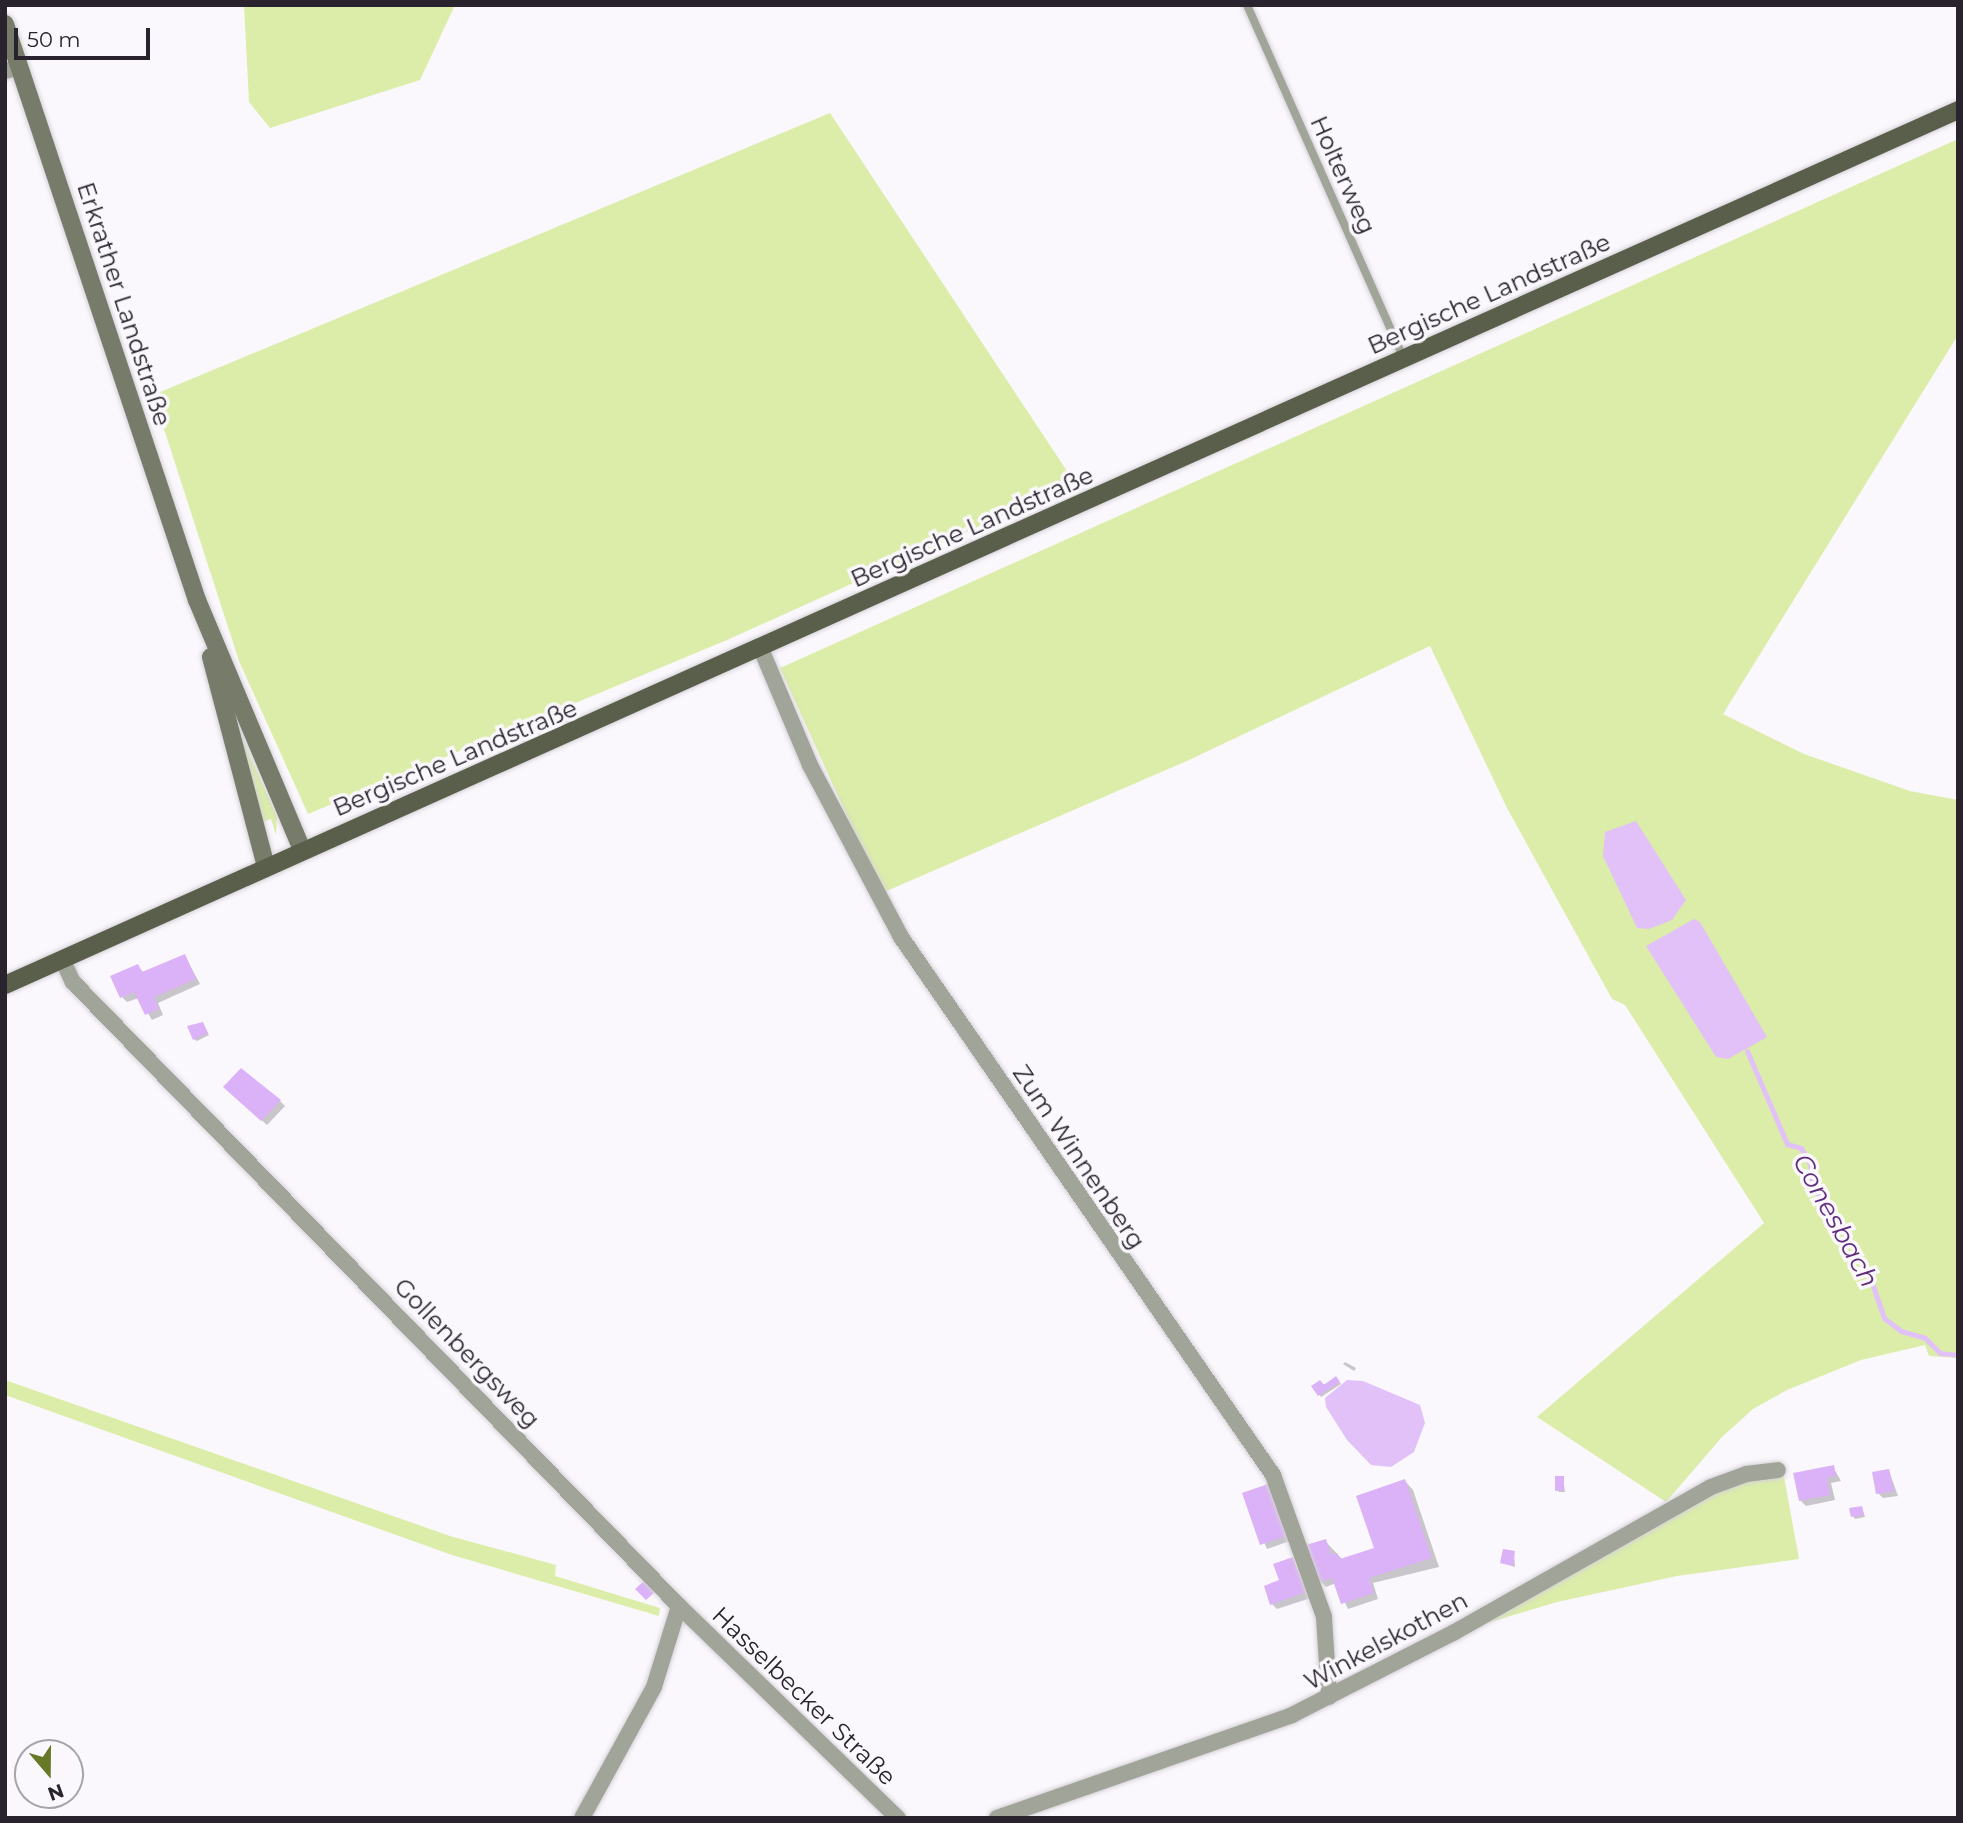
<!DOCTYPE html>
<meta charset="utf-8">
<style>
body{margin:0}
#map{position:relative;width:1963px;height:1823px;overflow:hidden;background:#fbf8fd;font-family:Montserrat,sans-serif}
div>[style]{position:absolute}
[style*='--x']{left:calc(var(--x)*1px);top:calc(var(--y)*1px);width:calc(var(--w)*1px);rotate:calc(var(--a)*1deg)}
.green>*{inset:0;background:#dbeda9}
.water>*{inset:0;background:#e2c1f9}
.shadow>*{inset:0;background:#0003}
.stream>*{height:5px;margin:-2.5px;padding:0 2.5px;transform-origin:2.5px;border-radius:2.5px;background:#e2c1f9}
.building>*{inset:0;background:#dbb1f7}
.roads{filter:drop-shadow(0 0 2px #d5d2d8) drop-shadow(0 0 2px #d5d2d8)}
.lane>*{height:8px;margin:-4px;padding:0 4px;transform-origin:4px;border-radius:4px;background:#a1a498}
.street>*{height:16px;margin:-8px;padding:0 8px;transform-origin:8px;border-radius:8px;background:#a1a498}
.secondary>*{height:18px;margin:-9px;padding:0 9px;transform-origin:9px;border-radius:9px;background:#767b6a}
.primary>*{height:18px;margin:-9px;padding:0 9px;transform-origin:9px;border-radius:9px;background:#595f4a}
span{translate:-50% -50%;white-space:nowrap;text-align:center;line-height:1.15;-webkit-text-stroke:7px #fbf8fd;paint-order:stroke}
.street-label{font-size:24px;color:#29232d}
.water-label{font-size:26px;color:#602d7d;font-style:italic}
.frame{position:absolute;inset:0;border:7px solid #29232d;pointer-events:none}
.north{position:absolute;left:14px;top:1739px;width:70px;height:70px;box-sizing:border-box;background:#fbf8fd;border:2px solid #a7a3aa;border-radius:50%;rotate:160deg;font-size:19px;font-weight:700;line-height:28px;text-align:center;color:#29232d}
.north::after{content:'';display:block;margin:auto;width:24px;height:32px;background:#677827;clip-path:polygon(50% 0,100% 100%,50% 72%,0 100%)}
.scale{position:absolute;left:14px;top:28px;width:136px;height:32px;box-sizing:border-box;border:4px solid #29232d;border-top:0;padding-left:9px;font-size:21px;line-height:24px;white-space:nowrap;color:#29232d;-webkit-text-stroke:5px #fbf8fd;paint-order:stroke}
</style>
<div id="map">
<div class="green">
<div style="clip-path:polygon(244px 5px,455px 5px,420px 80px,270px 128px,249px 102px)"></div>
<div style="clip-path:polygon(830px 113px,1075px 483px,727px 640px,308px 814px,239px 661px,153px 395px)"></div>
<div style="clip-path:polygon(1958px 139px,1958px 335px,1723px 714px,1804px 754px,1910px 791px,1958px 800px,1958px 1358px,1929px 1356px,1925px 1345px,1861px 1360px,1787px 1390px,1753px 1409px,1722px 1437px,1666px 1502px,1537px 1417px,1764px 1223px,1625px 1005px,1612px 999px,1507px 808px,1430px 646px,1189px 760px,882px 893px,780px 668px)"></div>
<div style="clip-path:polygon(238px 728px,277px 817px,276px 835px,271px 819px,263px 822px)"></div>
<div style="clip-path:polygon(5px 1380px,450px 1536px,556px 1565px,555px 1576px,660px 1608px,659px 1616px,452px 1555px,5px 1395px)"></div>
<div style="clip-path:polygon(1783px 1471px,1799px 1559px,1677px 1576px,1557px 1602px,1471px 1628px,1711px 1488px)"></div>
</div>
<div class="water">
<div style="clip-path:polygon(1636px 821px,1686px 900px,1672px 920px,1649px 929px,1637px 928px,1603px 856px,1605px 832px)"></div>
<div style="clip-path:polygon(1694px 919px,1700px 922px,1767px 1037px,1728px 1059px,1716px 1057px,1646px 946px)"></div>
<div style="clip-path:polygon(1347px 1380px,1363px 1381px,1420px 1405px,1425px 1423px,1414px 1452px,1391px 1467px,1371px 1465px,1347px 1440px,1326px 1407px,1325px 1398px)"></div>
</div>
<div class="shadow">
<div style="clip-path:polygon(185px 956px,200px 984px,158px 1003px,163px 1015px,152px 1020px,139px 998px,127px 1002px,122px 997px,138px 966px,144px 973px)"></div>
<div style="clip-path:polygon(203px 1024px,209px 1035px,197px 1041px,194px 1039px)"></div>
<div style="clip-path:polygon(225px 1087px,280px 1101px,285px 1106px,267px 1125px)"></div>
<div style="clip-path:polygon(1345px 1362px,1356px 1368px,1354px 1371px,1343px 1364px)"></div>
<div style="clip-path:polygon(1338px 1380px,1341px 1384px,1321px 1397px,1314px 1387px)"></div>
<div style="clip-path:polygon(1833px 1467px,1841px 1481px,1831px 1483px,1835px 1500px,1806px 1506px,1800px 1500px)"></div>
<div style="clip-path:polygon(1889px 1471px,1898px 1496px,1883px 1498px,1878px 1493px)"></div>
<div style="clip-path:polygon(1563px 1478px,1565px 1492px,1559px 1492px,1557px 1490px)"></div>
<div style="clip-path:polygon(1405px 1481px,1413px 1490px,1439px 1567px,1373px 1583px,1378px 1599px,1348px 1609px,1336px 1583px,1326px 1587px,1321px 1582px,1308px 1546px,1325px 1541px,1343px 1560px,1377px 1549px)"></div>
<div style="clip-path:polygon(1273px 1492px,1290px 1541px,1267px 1549px,1244px 1494px)"></div>
<div style="clip-path:polygon(1862px 1508px,1865px 1517px,1855px 1519px,1853px 1516px)"></div>
<div style="clip-path:polygon(1514px 1553px,1515px 1567px,1502px 1563px)"></div>
<div style="clip-path:polygon(1299px 1574px,1311px 1598px,1277px 1609px,1272px 1604px,1282px 1581px)"></div>
</div>
<div class="stream">
<div style="--x:1747;--y:1051;--w:101;--a:66.7"></div>
<div style="--x:1787;--y:1144;--w:15;--a:16"></div>
<div style="--x:1801;--y:1148;--w:18;--a:61"></div>
<div style="--x:1810;--y:1164;--w:23;--a:83"></div>
<div style="--x:1813;--y:1187;--w:92;--a:55.6"></div>
<div style="--x:1865;--y:1263;--w:58;--a:70.9"></div>
<div style="--x:1884;--y:1318;--w:21;--a:37"></div>
<div style="--x:1901;--y:1331;--w:25;--a:16"></div>
<div style="--x:1925;--y:1338;--w:21;--a:45"></div>
<div style="--x:1940;--y:1353;--w:18;--a:6"></div>
</div>
<div class="building">
<div style="clip-path:polygon(185px 954px,196px 979px,154px 997px,159px 1009px,145px 1015px,134px 992px,120px 998px,110px 976px,138px 964px,142px 972px)"></div>
<div style="clip-path:polygon(203px 1022px,208px 1033px,193px 1040px,187px 1026px)"></div>
<div style="clip-path:polygon(241px 1068px,281px 1100px,261px 1121px,223px 1087px)"></div>
<div style="clip-path:polygon(1336px 1376px,1340px 1382px,1318px 1396px,1311px 1386px,1320px 1380px,1324px 1385px)"></div>
<div style="clip-path:polygon(1834px 1465px,1836px 1476px,1827px 1478px,1830px 1495px,1799px 1501px,1793px 1473px)"></div>
<div style="clip-path:polygon(1889px 1469px,1894px 1491px,1876px 1494px,1872px 1472px)"></div>
<div style="clip-path:polygon(1555px 1476px,1564px 1476px,1564px 1490px,1555px 1491px)"></div>
<div style="clip-path:polygon(1405px 1479px,1432px 1558px,1369px 1578px,1374px 1593px,1341px 1604px,1332px 1578px,1319px 1582px,1306px 1545px,1326px 1539px,1331px 1555px,1337px 1553px,1340px 1559px,1374px 1548px,1356px 1496px)"></div>
<div style="clip-path:polygon(1268px 1484px,1286px 1536px,1260px 1545px,1242px 1493px)"></div>
<div style="clip-path:polygon(1862px 1506px,1864px 1515px,1851px 1517px,1849px 1508px)"></div>
<div style="clip-path:polygon(1503px 1549px,1515px 1551px,1513px 1566px,1500px 1563px)"></div>
<div style="clip-path:polygon(1293px 1557px,1306px 1592px,1270px 1605px,1264px 1586px,1279px 1580px,1273px 1564px)"></div>
<div style="clip-path:polygon(644px 1581px,655px 1592px,646px 1600px,635px 1589px)"></div>
</div>
<div class="roads">
<div class="lane">
<div style="--x:1247;--y:5;--w:387;--a:66.1"></div>
</div>
<div class="street">
<div style="--x:5;--y:71;--w:15;--a:-16"></div>
<div style="--x:761;--y:649;--w:126;--a:67.1"></div>
<div style="--x:810;--y:765;--w:195;--a:62.1"></div>
<div style="--x:901;--y:937;--w:654;--a:55.34"></div>
<div style="--x:1273;--y:1475;--w:151;--a:70.2"></div>
<div style="--x:1324;--y:1617;--w:80;--a:86.4"></div>
<div style="--x:63;--y:961;--w:23;--a:65"></div>
<div style="--x:73;--y:982;--w:870;--a:45.84"></div>
<div style="--x:679;--y:1606;--w:85;--a:107.2"></div>
<div style="--x:654;--y:1687;--w:149;--a:118.8"></div>
<div style="--x:679;--y:1606;--w:305;--a:44.1"></div>
<div style="--x:997;--y:1818;--w:312;--a:-19.2"></div>
<div style="--x:1292;--y:1715;--w:181;--a:-27"></div>
<div style="--x:1453;--y:1633;--w:296;--a:-29.5"></div>
<div style="--x:1711;--y:1487;--w:37;--a:-20"></div>
<div style="--x:1746;--y:1474;--w:32;--a:-7"></div>
</div>
<div class="secondary">
<div style="--x:5;--y:24;--w:607;--a:71.57"></div>
<div style="--x:197;--y:600;--w:271;--a:67.2"></div>
<div style="--x:211;--y:657;--w:217;--a:75.3"></div>
</div>
<div class="primary">
<div style="--x:5;--y:985;--w:2140;--a:-24.13"></div>
</div>
</div>
<div class="street-label">
<span style="left:1343px;top:175px;rotate:66deg">Holterweg</span>
<span style="left:1489px;top:294px;rotate:-24deg">Bergische Landstraße</span>
<span style="left:124px;top:304px;rotate:72deg">Erkrather Landstraße</span>
<span style="left:972px;top:527px;rotate:-24deg">Bergische Landstraße</span>
<span style="left:455px;top:758px;rotate:-23deg">Bergische Landstraße</span>
<span style="left:1079px;top:1157px;rotate:56deg">Zum Winnenberg</span>
<span style="left:467px;top:1353px;rotate:46deg">Gollenbergsweg</span>
<span style="left:1386px;top:1641px;rotate:-28deg">Winkelskothen</span>
<span style="left:804px;top:1696px;rotate:44deg">Hasselbecker Straße</span>
</div>
<div class="water-label">
<span style="left:1835px;top:1221px;rotate:61deg">Conesbach</span>
</div>
<div class="frame"></div>
<div class="north">N</div>
<div class="scale">50 m</div>
</div>
